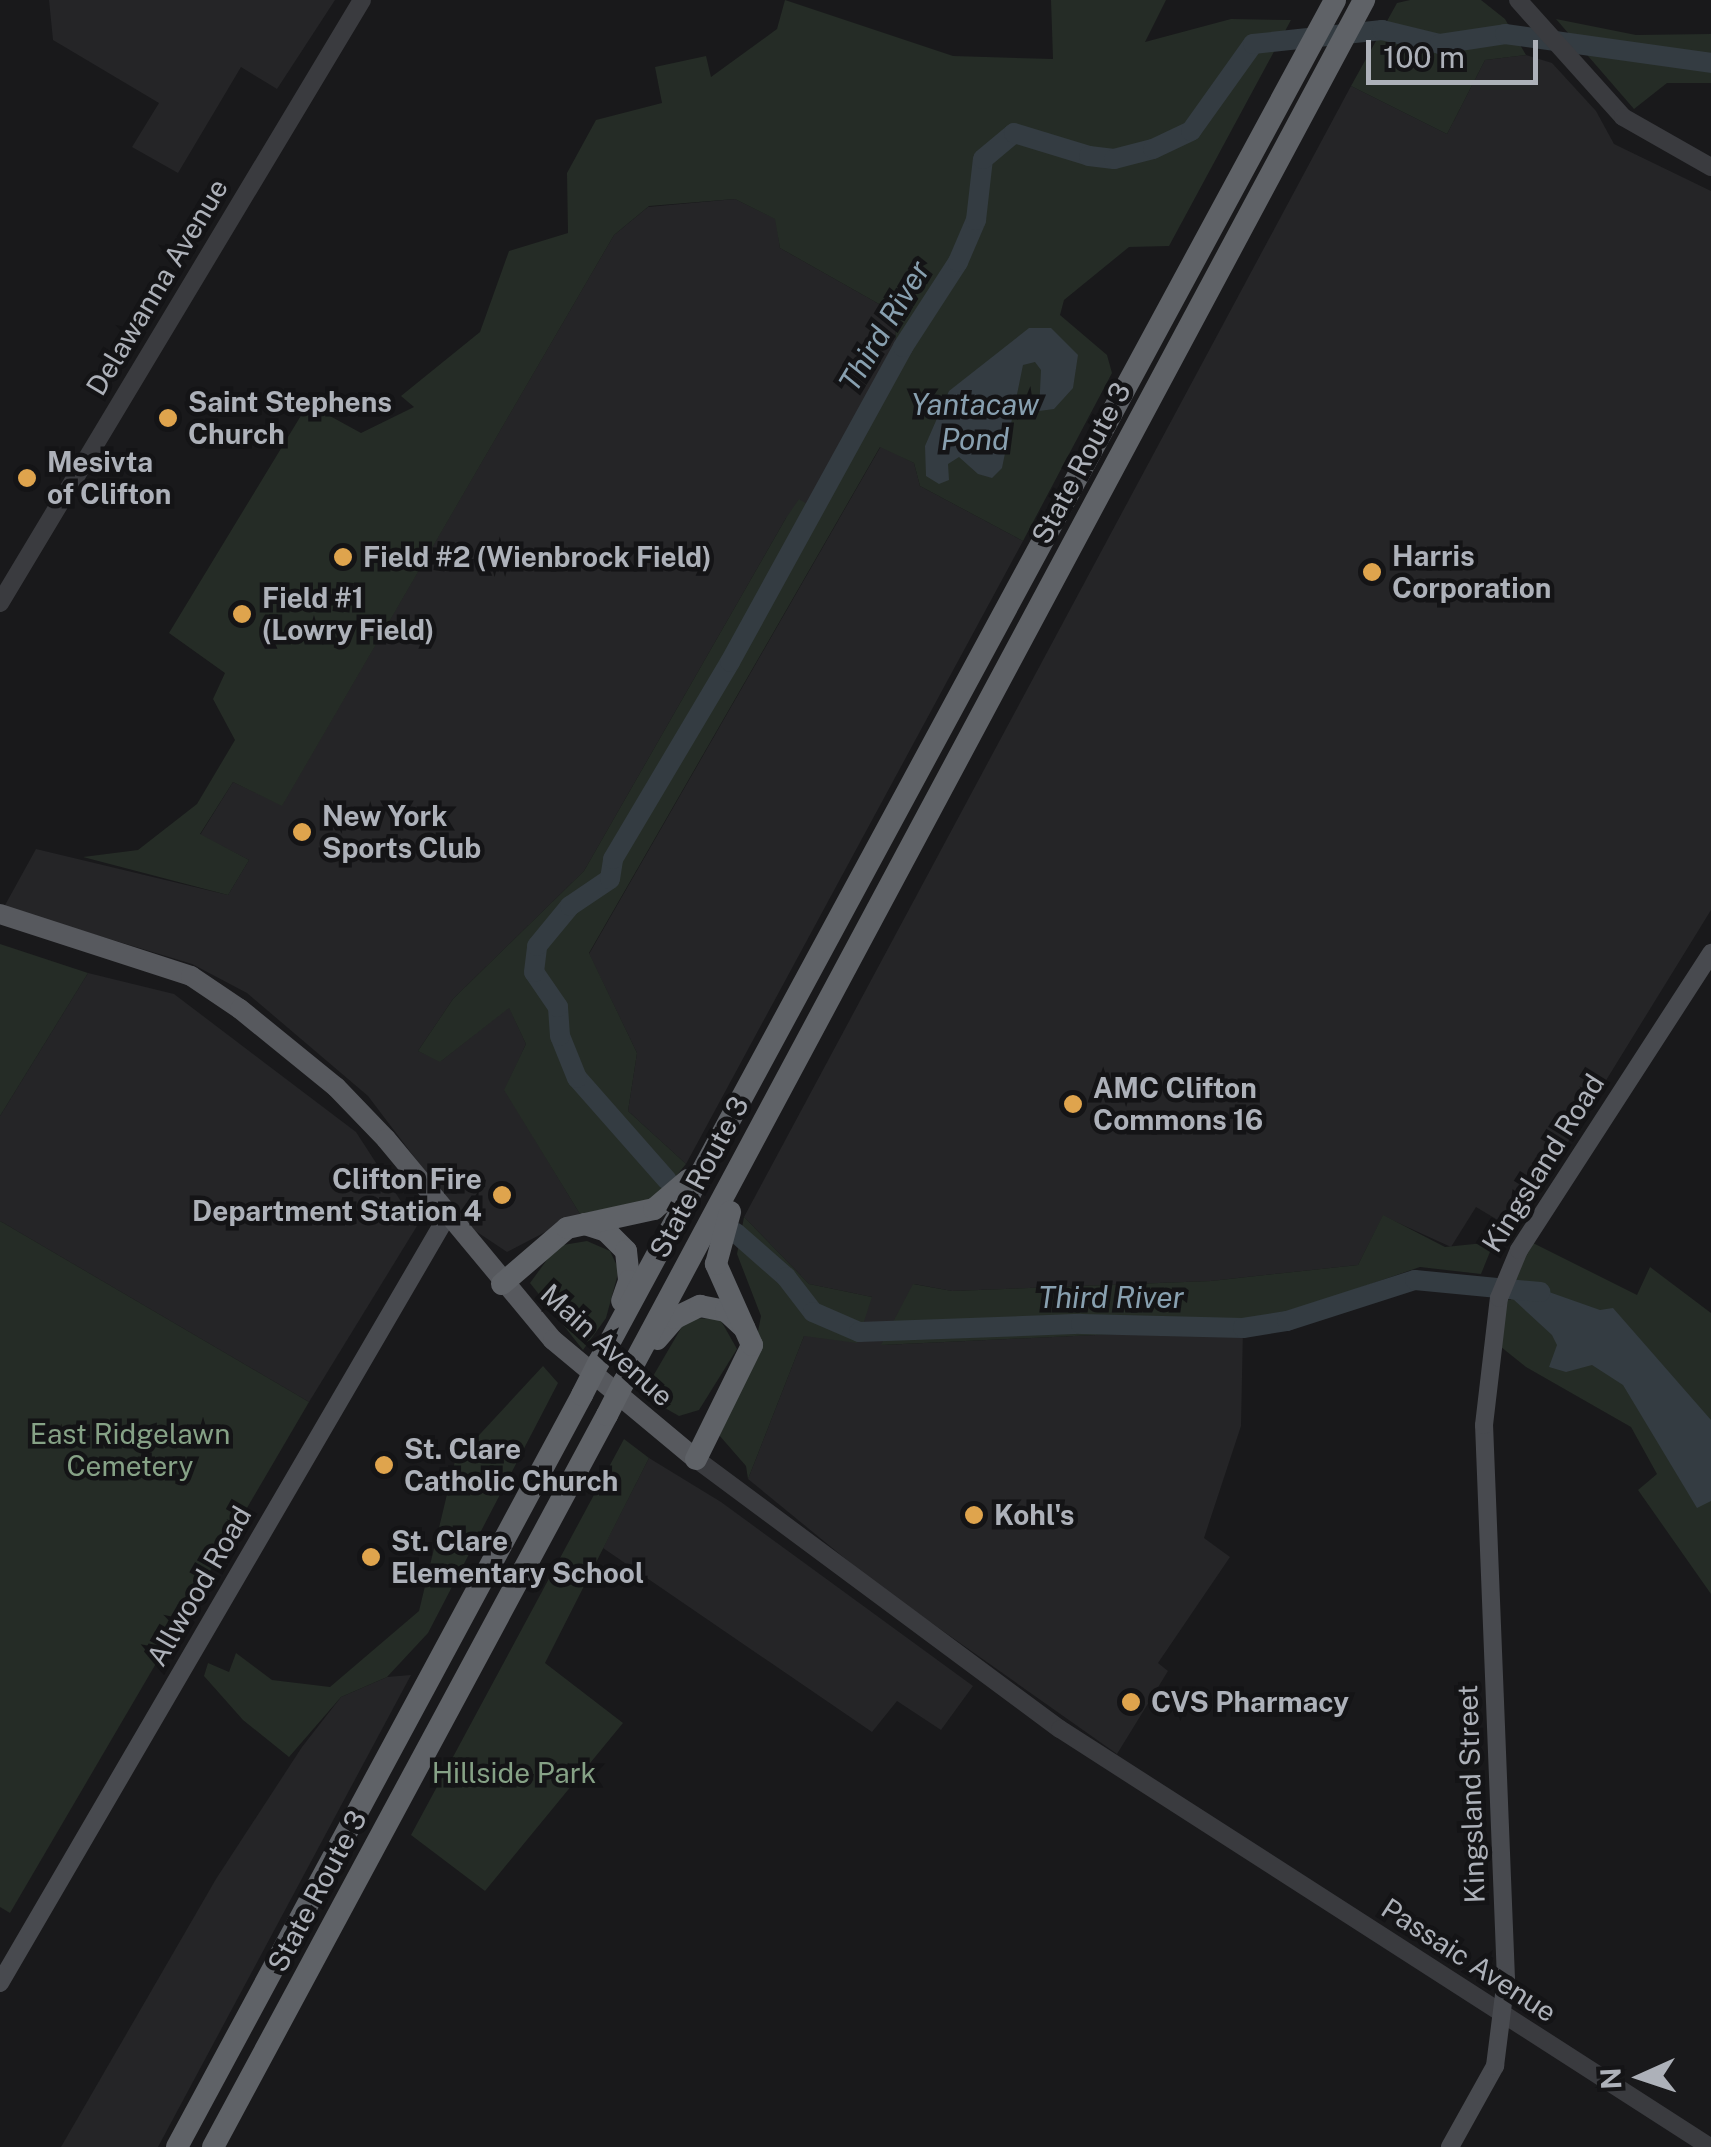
<!DOCTYPE html>
<style>
body{margin:0}
#map{position:relative;width:1711px;height:2147px;overflow:hidden;background:#19191b;font-family:"Public Sans",sans-serif}
div>[style]{position:absolute}
[style*='--x']{left:calc(var(--x)*1px);top:calc(var(--y)*1px);width:calc(var(--w)*1px);rotate:calc(var(--a)*1deg)}
.built>*{inset:0;background:#252527}
.green>*{inset:0;background:#252c26}
.water>*{inset:0;background:#343c42}
.river>*{height:20px;margin:-10px;padding:0 10px;transform-origin:10px;border-radius:10px;background:#343c42}
.tertiary>*{height:18px;margin:-9px;padding:0 9px;transform-origin:9px;border-radius:9px;background:#3a3b3f}
.secondary>*{height:18px;margin:-9px;padding:0 9px;transform-origin:9px;border-radius:9px;background:#484a4f}
.primary>*{height:20px;margin:-10px;padding:0 10px;transform-origin:10px;border-radius:10px;background:#57595e}
.trunk>*{height:22px;margin:-11px;padding:0 11px;transform-origin:11px;border-radius:11px;background:#5f6267}
.trunk-bridge>*{height:22px;margin:-11px;padding:0 11px;transform-origin:11px;border-radius:11px;background:#5f6267}
.dots>*{width:28px;height:28px;translate:-50% -50%;box-sizing:border-box;border:5px solid #141416;border-radius:50%}
span{translate:-50% -50%;white-space:nowrap;text-align:center;line-height:1.15;-webkit-text-stroke:9px #141416;paint-order:stroke}
.street-label{font-size:28px;color:#adb1b9}
.poi-label{font-size:28px;color:#adb1b9;font-weight:700}
.left{translate:0 -50%;text-align:left}
.right{translate:-100% -50%;text-align:right}
.park-label{font-size:28px;color:#86a286}
.water-label{font-size:30px;color:#88a0b0;font-style:italic}
.north{position:absolute;left:1591px;top:2027px;width:100px;height:100px;-webkit-text-stroke:8px #141416;paint-order:stroke;rotate:267deg;font-size:28px;font-weight:700;line-height:40px;text-align:center;color:#adb1b9}
.north::after{content:'';display:block;margin:auto;width:35px;height:45px;background:#adb1b9;clip-path:polygon(50% 0,100% 100%,50% 72%,0 100%)}
.scale{position:absolute;left:1366px;top:40px;width:172px;height:45px;box-sizing:border-box;border:5px solid #adb1b9;border-top:0;padding-left:12px;font-size:30px;line-height:35px;white-space:nowrap;color:#adb1b9;-webkit-text-stroke:8px #141416;paint-order:stroke}
</style>
<div id="map">
<div class="built">
<div style="clip-path:polygon(49px 0,335px 0,277px 89px,241px 67px,178px 173px,132px 147px,159px 103px,53px 40px)"></div>
<div style="clip-path:polygon(1526px 55px,1552px 63px,1596px 111px,1614px 144px,1711px 191px,1711px 910px,1507px 1241px,1501px 1222px,1476px 1207px,1451px 1247px,1383px 1216px,1358px 1265px,1211px 1281px,952px 1291px,914px 1284px,882px 1345px,1243px 1328px,1241px 1426px,1204px 1538px,1230px 1557px,1158px 1663px,1168px 1671px,1117px 1754px,875px 1583px,748px 1479px,804px 1336px,872px 1297px,809px 1284px,744px 1217px,1351px 86px,1447px 134px,1485px 60px)"></div>
<div style="clip-path:polygon(735px 199px,776px 219px,780px 248px,895px 313px,896px 347px,807px 504px,786px 518px,584px 871px,453px 999px,418px 1051px,441px 1061px,509px 1007px,526px 1044px,505px 1090px,580px 1214px,507px 1252px,465px 1224px,368px 1096px,247px 993px,192px 964px,4px 907px,36px 849px,228px 895px,249px 860px,200px 835px,233px 782px,282px 805px,614px 235px,648px 207px)"></div>
<div style="clip-path:polygon(881px 446px,914px 463px,920px 486px,1023px 541px,686px 1164px,628px 1111px,637px 1053px,589px 954px)"></div>
<div style="clip-path:polygon(88px 973px,174px 994px,356px 1132px,417px 1226px,309px 1402px,0 1221px,0 1116px)"></div>
<div style="clip-path:polygon(649px 1458px,721px 1502px,973px 1686px,941px 1730px,897px 1701px,872px 1732px,603px 1548px)"></div>
<div style="clip-path:polygon(411px 1675px,158px 2147px,61px 2147px,216px 1879px,302px 1747px,341px 1697px,387px 1677px)"></div>
</div>
<div class="green">
<div style="clip-path:polygon(785px 0,953px 56px,1053px 59px,1051px 0,1166px 0,1145px 42px,1231px 19px,1291px 20px,1169px 246px,1129px 247px,1064px 300px,1060px 315px,1107px 355px,1112px 373px,1023px 541px,920px 486px,914px 463px,880px 447px,589px 953px,637px 1053px,628px 1111px,686px 1164px,657px 1199px,580px 1214px,504px 1090px,526px 1044px,509px 1008px,440px 1062px,418px 1051px,453px 999px,584px 871px,786px 518px,799px 499px,807px 504px,896px 348px,895px 313px,780px 248px,775px 219px,735px 199px,649px 206px,614px 235px,282px 806px,233px 782px,200px 834px,249px 860px,228px 895px,83px 857px,138px 850px,197px 804px,235px 740px,213px 699px,225px 673px,169px 633px,308px 404px,361px 433px,414px 407px,401px 396px,480px 332px,509px 251px,568px 233px,567px 173px,596px 120px,662px 103px,655px 67px,706px 56px,711px 77px,777px 29px)"></div>
<div style="clip-path:polygon(1410px 0,1481px 0,1505px 19px,1526px 55px,1485px 60px,1447px 134px,1351px 86px,1397px 3px)"></div>
<div style="clip-path:polygon(1556px 19px,1636px 35px,1711px 34px,1711px 83px,1667px 83px,1634px 109px)"></div>
<div style="clip-path:polygon(0 944px,88px 973px,0 1116px)"></div>
<div style="clip-path:polygon(1383px 1215px,1445px 1247px,1494px 1242px,1481px 1274px,1420px 1267px,1243px 1328px,881px 1345px,913px 1284px,952px 1291px,1211px 1281px,1358px 1265px)"></div>
<div style="clip-path:polygon(744px 1217px,809px 1284px,872px 1297px,857px 1343px,804px 1336px,748px 1479px,746px 1466px,719px 1435px,753px 1357px,761px 1316px,737px 1254px)"></div>
<div style="clip-path:polygon(0 1221px,309px 1402px,10px 1913px,0 1907px)"></div>
<div style="clip-path:polygon(1525px 1239px,1637px 1295px,1650px 1267px,1711px 1313px,1711px 1594px,1638px 1490px,1657px 1474px,1631px 1427px,1526px 1367px,1491px 1339px,1499px 1298px,1511px 1300px)"></div>
<div style="clip-path:polygon(587px 1241px,610px 1251px,619px 1270px,606px 1318px,583px 1350px,530px 1283px,557px 1246px)"></div>
<div style="clip-path:polygon(687px 1318px,720px 1319px,737px 1349px,699px 1410px,679px 1416px,642px 1395px)"></div>
<div style="clip-path:polygon(543px 1366px,558px 1383px,428px 1633px,387px 1677px,341px 1697px,289px 1757px,243px 1720px,204px 1676px,208px 1663px,229px 1672px,236px 1653px,272px 1680px,330px 1687px,419px 1611px,455px 1461px)"></div>
<div style="clip-path:polygon(624px 1439px,649px 1458px,545px 1663px,623px 1723px,485px 1891px,411px 1835px)"></div>
</div>
<div class="water">
<div style="clip-path:polygon(1029px 328px,1051px 328px,1078px 355px,1073px 388px,1054px 409px,1039px 411px,1041px 370px,1035px 362px,1023px 365px,1002px 468px,992px 478px,978px 474px,959px 457px,948px 464px,949px 480px,939px 484px,926px 476px,925px 446px,949px 391px)"></div>
<div style="clip-path:polygon(1532px 1286px,1600px 1310px,1613px 1308px,1711px 1420px,1711px 1501px,1697px 1508px,1623px 1385px,1592px 1365px,1566px 1372px,1549px 1367px,1557px 1345px,1552px 1335px,1513px 1299px,1517px 1288px)"></div>
</div>
<div class="river">
<div style="--x:667;--y:1180;--w:136;--a:-131.4"></div>
<div style="--x:577;--y:1078;--w:45;--a:-112"></div>
<div style="--x:560;--y:1036;--w:29;--a:-94"></div>
<div style="--x:558;--y:1007;--w:42;--a:-124.4"></div>
<div style="--x:534;--y:972;--w:26;--a:-83"></div>
<div style="--x:537;--y:946;--w:52;--a:-50.5"></div>
<div style="--x:570;--y:906;--w:48;--a:-34"></div>
<div style="--x:610;--y:879;--w:20;--a:-81"></div>
<div style="--x:613;--y:859;--w:229;--a:-59.3"></div>
<div style="--x:730;--y:662;--w:359;--a:-61.2"></div>
<div style="--x:903;--y:347;--w:101;--a:-57.1"></div>
<div style="--x:958;--y:262;--w:46;--a:-66.8"></div>
<div style="--x:976;--y:220;--w:61;--a:-83.5"></div>
<div style="--x:983;--y:159;--w:40;--a:-40"></div>
<div style="--x:1014;--y:133;--w:78;--a:17"></div>
<div style="--x:1089;--y:156;--w:25;--a:7"></div>
<div style="--x:1114;--y:159;--w:40;--a:-14.4"></div>
<div style="--x:1153;--y:149;--w:42;--a:-25.3"></div>
<div style="--x:1191;--y:131;--w:107;--a:-54.5"></div>
<div style="--x:1253;--y:44;--w:130;--a:-6.2"></div>
<div style="--x:1382;--y:30;--w:60;--a:13.6"></div>
<div style="--x:1440;--y:44;--w:66;--a:-8.7"></div>
<div style="--x:1505;--y:34;--w:208;--a:8"></div>
<div style="--x:736;--y:1233;--w:67;--a:41.3"></div>
<div style="--x:786;--y:1277;--w:44;--a:52.4"></div>
<div style="--x:813;--y:1312;--w:50;--a:23.5"></div>
<div style="--x:859;--y:1332;--w:222;--a:-2.1"></div>
<div style="--x:1081;--y:1324;--w:162;--a:1.4"></div>
<div style="--x:1243;--y:1328;--w:45;--a:-9"></div>
<div style="--x:1287;--y:1321;--w:134;--a:-17.8"></div>
<div style="--x:1415;--y:1280;--w:126;--a:5.5"></div>
</div>
<div class="tertiary">
<div style="--x:1518;--y:0;--w:157;--a:48.1"></div>
<div style="--x:1623;--y:117;--w:101;--a:29.6"></div>
<div style="--x:0;--y:603;--w:703;--a:-59.02"></div>
<div style="--x:696;--y:1459;--w:453;--a:36.6"></div>
<div style="--x:1060;--y:1729;--w:773;--a:32.74"></div>
</div>
<div class="secondary">
<div style="--x:0;--y:1983;--w:886;--a:-59.76"></div>
<div style="--x:1450;--y:2147;--w:93;--a:-60.9"></div>
<div style="--x:1495;--y:2066;--w:88;--a:-82.8"></div>
<div style="--x:1506;--y:1979;--w:554;--a:-92.27"></div>
<div style="--x:1484;--y:1425;--w:128;--a:-83.3"></div>
<div style="--x:1499;--y:1298;--w:52;--a:-67.4"></div>
<div style="--x:1519;--y:1250;--w:354;--a:-57.1"></div>
</div>
<div class="primary">
<div style="--x:0;--y:914;--w:201;--a:18"></div>
<div style="--x:191;--y:976;--w:59;--a:34"></div>
<div style="--x:240;--y:1009;--w:124;--a:39.1"></div>
<div style="--x:336;--y:1087;--w:72;--a:46.1"></div>
<div style="--x:386;--y:1139;--w:261;--a:50.3"></div>
<div style="--x:553;--y:1340;--w:186;--a:39.8"></div>
</div>
<div class="trunk">
<div style="--x:585;--y:1224;--w:22;--a:18"></div>
<div style="--x:606;--y:1231;--w:28;--a:45"></div>
<div style="--x:626;--y:1251;--w:30;--a:84"></div>
<div style="--x:629;--y:1281;--w:21;--a:109"></div>
<div style="--x:502;--y:1284;--w:86;--a:-40.7"></div>
<div style="--x:567;--y:1228;--w:89;--a:-12.3"></div>
<div style="--x:654;--y:1209;--w:45;--a:-40.5"></div>
<div style="--x:657;--y:1339;--w:28;--a:-49"></div>
<div style="--x:675;--y:1318;--w:28;--a:-26"></div>
<div style="--x:700;--y:1306;--w:26;--a:11"></div>
<div style="--x:726;--y:1311;--w:25;--a:43"></div>
<div style="--x:599;--y:1362;--w:1548;--a:-61.61"></div>
<div style="--x:624;--y:1382;--w:1568;--a:-61.83"></div>
<div style="--x:696;--y:1459;--w:127;--a:-63.8"></div>
<div style="--x:752;--y:1345;--w:89;--a:-114"></div>
<div style="--x:716;--y:1264;--w:54;--a:-74.9"></div>
<div style="--x:177;--y:2147;--w:854;--a:-61.69"></div>
<div style="--x:213;--y:2147;--w:831;--a:-61.71"></div>
</div>
<div class="trunk-bridge">
<div style="--x:582;--y:1395;--w:37;--a:-63"></div>
<div style="--x:607;--y:1415;--w:37;--a:-63"></div>
</div>
<div class="dots">
<div style="left:168px;top:418px;background:#dfa44d"></div>
<div style="left:27px;top:478px;background:#dfa44d"></div>
<div style="left:343px;top:557px;background:#dfa44d"></div>
<div style="left:1372px;top:572px;background:#dfa44d"></div>
<div style="left:242px;top:614px;background:#dfa44d"></div>
<div style="left:302px;top:832px;background:#dfa44d"></div>
<div style="left:1073px;top:1104px;background:#dfa44d"></div>
<div style="left:502px;top:1195px;background:#dfa44d"></div>
<div style="left:384px;top:1465px;background:#dfa44d"></div>
<div style="left:974px;top:1515px;background:#dfa44d"></div>
<div style="left:371px;top:1557px;background:#dfa44d"></div>
<div style="left:1131px;top:1702px;background:#dfa44d"></div>
</div>
<div class="street-label">
<span style="left:157px;top:287px;rotate:-59deg">Delawanna Avenue</span>
<span style="left:1081px;top:463px;rotate:-62deg">State Route 3</span>
<span style="left:1543px;top:1163px;rotate:-58deg">Kingsland Road</span>
<span style="left:699px;top:1177px;rotate:-62deg">State Route 3</span>
<span style="left:607px;top:1345px;rotate:42deg">Main Avenue</span>
<span style="left:199px;top:1586px;rotate:-60deg">Allwood Road</span>
<span style="left:1471px;top:1794px;rotate:-92deg">Kingsland Street</span>
<span style="left:317px;top:1891px;rotate:-62deg">State Route 3</span>
<span style="left:1469px;top:1960px;rotate:33deg">Passaic Avenue</span>
</div>
<div class="poi-label">
<span class="left" style="left:188px;top:418px">Saint Stephens<br>Church</span>
<span class="left" style="left:47px;top:478px">Mesivta<br>of Clifton</span>
<span class="left" style="left:1392px;top:572px">Harris<br>Corporation</span>
<span class="left" style="left:363px;top:557px">Field #2 (Wienbrock Field)</span>
<span class="left" style="left:262px;top:614px">Field #1<br>(Lowry Field)</span>
<span class="left" style="left:322px;top:832px">New York<br>Sports Club</span>
<span class="left" style="left:1093px;top:1104px">AMC Clifton<br>Commons 16</span>
<span class="right" style="left:482px;top:1195px">Clifton Fire<br>Department Station 4</span>
<span class="left" style="left:404px;top:1465px">St. Clare<br>Catholic Church</span>
<span class="left" style="left:994px;top:1515px">Kohl's</span>
<span class="left" style="left:391px;top:1557px">St. Clare<br>Elementary School</span>
<span class="left" style="left:1151px;top:1702px">CVS Pharmacy</span>
</div>
<div class="park-label">
<span style="left:130px;top:1450px">East Ridgelawn<br>Cemetery</span>
<span style="left:514px;top:1773px">Hillside Park</span>
</div>
<div class="water-label">
<span style="left:884px;top:326px;rotate:-59deg">Third River</span>
<span style="left:975px;top:421px">Yantacaw<br>Pond</span>
<span style="left:1111px;top:1297px">Third River</span>
</div>
<div class="north">N</div>
<div class="scale">100 m</div>
</div>
